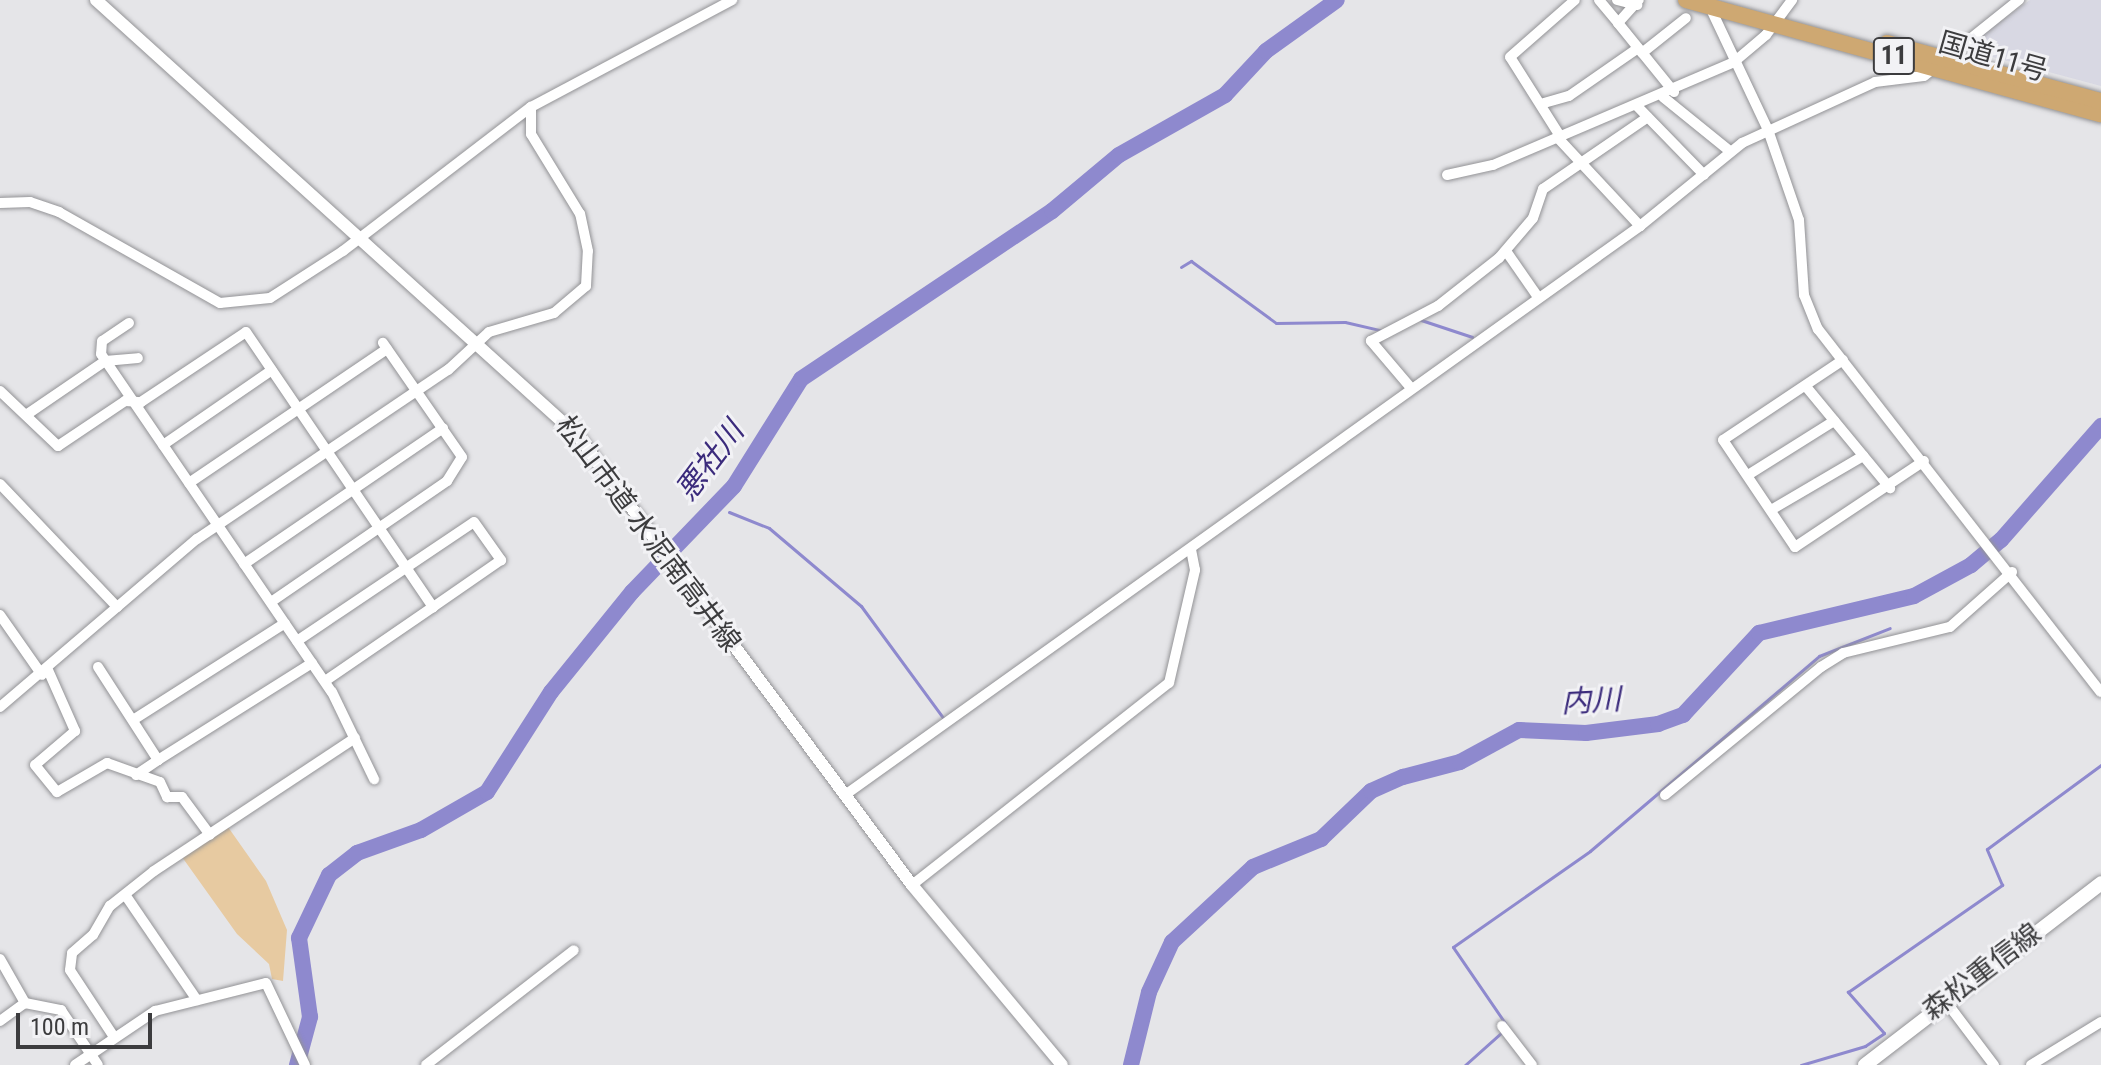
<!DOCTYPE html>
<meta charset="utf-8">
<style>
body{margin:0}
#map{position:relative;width:2101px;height:1065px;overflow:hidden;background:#e5e5e8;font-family:"Roboto Condensed","Noto Sans JP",sans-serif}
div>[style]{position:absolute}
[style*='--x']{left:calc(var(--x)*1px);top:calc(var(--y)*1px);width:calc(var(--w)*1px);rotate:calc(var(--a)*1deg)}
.built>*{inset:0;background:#d8d8e3}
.green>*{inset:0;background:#e7caa1}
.stream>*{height:3px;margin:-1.5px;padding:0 1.5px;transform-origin:1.5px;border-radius:1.5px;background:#8e89ce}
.river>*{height:16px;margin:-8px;padding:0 8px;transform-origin:8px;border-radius:8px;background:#8e89ce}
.roads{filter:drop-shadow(0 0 2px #939396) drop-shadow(0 0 2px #939396)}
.minor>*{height:10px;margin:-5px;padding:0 5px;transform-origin:5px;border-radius:5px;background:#fff}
.tertiary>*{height:12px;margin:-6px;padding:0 6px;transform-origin:6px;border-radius:6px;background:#fff}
.secondary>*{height:14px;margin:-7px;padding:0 7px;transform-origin:7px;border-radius:7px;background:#fff}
.trunk>*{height:16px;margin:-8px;padding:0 8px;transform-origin:8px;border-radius:8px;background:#cea872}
span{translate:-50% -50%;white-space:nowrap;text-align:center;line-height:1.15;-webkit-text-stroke:6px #f2f2f5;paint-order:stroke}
.shield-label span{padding:2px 6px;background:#f2f2f5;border:2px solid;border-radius:6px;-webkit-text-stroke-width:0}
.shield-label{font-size:26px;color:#3c3c3e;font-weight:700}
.street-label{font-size:28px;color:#3c3c3e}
.water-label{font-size:30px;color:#3b2b7c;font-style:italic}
.scale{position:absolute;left:16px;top:1013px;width:136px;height:36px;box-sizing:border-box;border:4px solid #3c3c3e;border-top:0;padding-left:10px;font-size:24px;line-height:28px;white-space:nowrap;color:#3c3c3e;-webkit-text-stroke:6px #f2f2f5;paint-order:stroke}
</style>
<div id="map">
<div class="built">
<div style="clip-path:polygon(2030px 0,2101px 0,2101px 86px,1970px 51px,1970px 44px)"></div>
</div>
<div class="green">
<div style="clip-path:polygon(228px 827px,266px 881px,287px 930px,283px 981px,272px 979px,269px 964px,237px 934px,182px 857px)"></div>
</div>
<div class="stream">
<div style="--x:1181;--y:267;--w:12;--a:-31"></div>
<div style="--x:1191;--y:261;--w:105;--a:36.1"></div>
<div style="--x:1276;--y:323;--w:69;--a:-0.8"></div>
<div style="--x:1345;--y:322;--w:36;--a:13"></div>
<div style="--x:1421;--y:320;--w:54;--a:18.4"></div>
<div style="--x:729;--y:512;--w:43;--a:21.8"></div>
<div style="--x:769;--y:528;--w:121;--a:40.3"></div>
<div style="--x:861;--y:606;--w:140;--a:53.7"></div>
<div style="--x:1505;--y:1023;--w:92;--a:-124.4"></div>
<div style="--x:1453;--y:947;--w:167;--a:-35"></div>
<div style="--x:1590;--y:851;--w:301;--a:-40.4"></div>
<div style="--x:1819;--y:656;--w:76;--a:-21.5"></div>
<div style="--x:1465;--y:1065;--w:51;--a:-41.8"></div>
<div style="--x:1801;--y:1065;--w:67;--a:-16.5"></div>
<div style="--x:1865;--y:1046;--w:23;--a:-34"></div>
<div style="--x:1884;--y:1033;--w:55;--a:-131.3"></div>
<div style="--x:1848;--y:992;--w:188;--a:-34.8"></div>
<div style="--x:2002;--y:885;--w:39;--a:-113"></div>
<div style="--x:1987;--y:849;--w:142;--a:-36.4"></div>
</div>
<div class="river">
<div style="--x:297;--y:1065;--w:50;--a:-74.8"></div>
<div style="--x:310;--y:1017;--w:80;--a:-97.9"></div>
<div style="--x:299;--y:938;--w:70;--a:-64.5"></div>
<div style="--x:329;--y:875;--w:36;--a:-38"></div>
<div style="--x:357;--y:853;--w:68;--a:-19.8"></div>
<div style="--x:421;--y:830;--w:76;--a:-29.9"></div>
<div style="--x:487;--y:792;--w:119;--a:-57.4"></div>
<div style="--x:551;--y:692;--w:129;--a:-51"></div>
<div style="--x:632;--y:592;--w:147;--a:-46.1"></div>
<div style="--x:734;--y:486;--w:126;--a:-57.9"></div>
<div style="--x:801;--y:379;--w:302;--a:-33.8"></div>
<div style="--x:1052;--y:211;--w:87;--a:-39.9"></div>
<div style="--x:1119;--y:155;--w:122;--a:-29.5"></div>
<div style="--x:1225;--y:95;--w:60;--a:-47"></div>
<div style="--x:1266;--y:51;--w:87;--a:-35.7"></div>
<div style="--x:1131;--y:1065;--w:75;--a:-76.1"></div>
<div style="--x:1149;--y:992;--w:55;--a:-65.3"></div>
<div style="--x:1172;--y:942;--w:110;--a:-42.8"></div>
<div style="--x:1253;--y:867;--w:74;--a:-22.4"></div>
<div style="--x:1321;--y:839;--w:69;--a:-43.8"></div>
<div style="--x:1371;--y:791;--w:35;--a:-24"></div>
<div style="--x:1403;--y:777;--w:59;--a:-14.7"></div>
<div style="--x:1460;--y:762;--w:67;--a:-28.5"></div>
<div style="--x:1519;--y:730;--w:67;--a:2.6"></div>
<div style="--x:1586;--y:733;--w:73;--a:-7.1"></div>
<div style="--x:1658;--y:724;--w:27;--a:-20"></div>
<div style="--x:1683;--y:715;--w:112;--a:-47.2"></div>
<div style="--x:1759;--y:633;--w:159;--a:-13.4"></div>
<div style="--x:1914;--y:596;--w:65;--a:-28.5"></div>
<div style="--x:1971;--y:565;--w:39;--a:-40"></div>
<div style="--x:2001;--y:540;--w:152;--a:-48.7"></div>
</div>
<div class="roads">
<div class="minor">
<div style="--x:1599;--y:0;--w:30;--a:50"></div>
<div style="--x:1618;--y:23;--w:31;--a:-48"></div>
<div style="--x:1617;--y:0;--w:21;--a:14"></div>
<div style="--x:1709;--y:5;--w:138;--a:64.7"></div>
<div style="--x:1768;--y:130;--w:95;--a:71"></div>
<div style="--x:1799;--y:220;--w:75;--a:86.2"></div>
<div style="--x:1804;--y:295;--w:37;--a:68"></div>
<div style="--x:1818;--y:329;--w:460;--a:52.1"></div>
<div style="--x:1618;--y:23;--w:89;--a:50.9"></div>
<div style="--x:1642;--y:53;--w:56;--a:-38.5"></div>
<div style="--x:1663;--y:97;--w:87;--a:39"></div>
<div style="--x:1544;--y:103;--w:26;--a:-16"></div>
<div style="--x:1569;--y:96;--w:84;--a:-34.8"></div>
<div style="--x:1637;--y:106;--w:96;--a:45.8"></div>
<div style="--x:1560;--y:136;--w:93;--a:-122.3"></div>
<div style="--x:1510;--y:57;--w:86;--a:-41.2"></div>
<div style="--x:1557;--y:137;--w:122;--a:47"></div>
<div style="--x:1447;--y:175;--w:47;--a:-12.3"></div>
<div style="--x:1493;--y:165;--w:262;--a:-23.1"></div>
<div style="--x:1734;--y:62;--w:42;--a:-40.2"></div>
<div style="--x:1766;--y:35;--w:44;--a:-53.4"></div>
<div style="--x:0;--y:203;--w:30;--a:-2"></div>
<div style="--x:30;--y:202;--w:31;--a:19"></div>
<div style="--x:59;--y:212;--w:185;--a:29.5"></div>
<div style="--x:220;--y:303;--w:50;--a:-5.7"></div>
<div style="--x:270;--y:298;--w:87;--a:-32.8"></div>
<div style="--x:343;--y:251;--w:237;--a:-37.5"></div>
<div style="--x:531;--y:107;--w:228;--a:-28"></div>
<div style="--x:1506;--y:251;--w:56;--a:55.2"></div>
<div style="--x:129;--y:323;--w:32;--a:146"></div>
<div style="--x:102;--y:341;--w:13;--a:94"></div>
<div style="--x:101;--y:354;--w:409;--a:55.7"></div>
<div style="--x:332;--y:692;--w:97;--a:64.2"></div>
<div style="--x:1843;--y:360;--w:144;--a:146.3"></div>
<div style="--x:1723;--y:440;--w:129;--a:56.1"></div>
<div style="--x:1795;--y:547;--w:155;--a:-33.7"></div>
<div style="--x:1411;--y:388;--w:62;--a:-130.4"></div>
<div style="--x:1371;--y:341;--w:76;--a:-27.6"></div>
<div style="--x:1438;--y:306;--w:78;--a:-38.2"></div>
<div style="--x:1499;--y:258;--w:52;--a:-49.6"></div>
<div style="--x:1533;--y:218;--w:31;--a:-71"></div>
<div style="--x:1543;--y:189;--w:127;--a:-34.4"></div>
<div style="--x:1808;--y:389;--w:129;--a:50.4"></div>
<div style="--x:0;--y:391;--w:80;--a:43.5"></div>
<div style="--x:58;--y:446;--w:81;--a:-33.9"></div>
<div style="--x:125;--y:401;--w:16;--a:4"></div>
<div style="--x:141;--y:402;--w:126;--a:-33.7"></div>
<div style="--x:246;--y:332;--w:333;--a:55.8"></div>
<div style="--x:433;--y:607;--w:131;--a:145.6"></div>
<div style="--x:29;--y:413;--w:92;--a:-34.4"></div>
<div style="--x:105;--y:361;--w:33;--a:-5"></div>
<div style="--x:163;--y:445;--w:132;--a:-34.5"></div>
<div style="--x:1748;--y:475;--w:102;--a:-32.1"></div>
<div style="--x:189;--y:483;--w:239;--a:-34.1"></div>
<div style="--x:0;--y:484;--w:170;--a:46.4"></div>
<div style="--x:1771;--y:510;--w:107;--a:-30.4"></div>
<div style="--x:244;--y:564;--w:241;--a:-34.3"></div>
<div style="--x:271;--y:602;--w:214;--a:-34.5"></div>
<div style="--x:447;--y:481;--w:28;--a:-58"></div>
<div style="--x:462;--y:457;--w:139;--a:-124.7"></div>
<div style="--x:0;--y:615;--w:73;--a:55"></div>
<div style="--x:297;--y:641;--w:213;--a:-33.9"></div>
<div style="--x:474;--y:522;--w:47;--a:54.6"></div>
<div style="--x:501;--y:560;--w:83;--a:145.3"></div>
<div style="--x:98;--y:667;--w:111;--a:57.2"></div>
<div style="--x:158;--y:760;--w:182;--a:-32.2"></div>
<div style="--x:48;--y:670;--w:67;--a:66.1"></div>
<div style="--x:75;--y:731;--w:52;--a:139.6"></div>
<div style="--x:35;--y:765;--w:35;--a:51"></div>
<div style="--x:57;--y:792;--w:58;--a:-30.1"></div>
<div style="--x:107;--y:763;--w:56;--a:19.7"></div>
<div style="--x:160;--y:782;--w:17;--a:65"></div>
<div style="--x:167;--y:797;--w:15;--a:0"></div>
<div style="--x:182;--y:797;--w:47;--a:53.6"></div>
<div style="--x:0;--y:707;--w:259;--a:-40.5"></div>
<div style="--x:197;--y:539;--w:303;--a:-34"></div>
<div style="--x:448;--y:370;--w:56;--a:-42.8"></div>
<div style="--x:489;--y:332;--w:68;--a:-16.3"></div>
<div style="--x:554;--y:313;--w:42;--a:-40.2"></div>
<div style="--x:586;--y:286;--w:35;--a:-87"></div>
<div style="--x:588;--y:251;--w:38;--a:-102"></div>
<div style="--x:580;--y:214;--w:94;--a:-121.5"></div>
<div style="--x:531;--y:134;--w:27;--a:-90"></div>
<div style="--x:133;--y:720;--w:180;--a:-32.5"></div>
<div style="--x:136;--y:775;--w:27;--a:-34"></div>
<div style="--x:845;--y:795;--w:978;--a:-35.59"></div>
<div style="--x:1640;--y:226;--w:132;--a:-39.1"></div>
<div style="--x:1742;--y:143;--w:146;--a:-24.6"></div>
<div style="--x:1875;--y:82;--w:49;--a:-7"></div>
<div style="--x:1924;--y:76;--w:122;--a:-38.7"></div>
<div style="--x:1665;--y:795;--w:202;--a:-39.4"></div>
<div style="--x:1821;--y:667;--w:26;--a:-32"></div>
<div style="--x:1843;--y:653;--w:110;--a:-13.7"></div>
<div style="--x:1950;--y:627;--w:83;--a:-41.6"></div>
<div style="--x:912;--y:885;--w:327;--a:-38.2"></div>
<div style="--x:1169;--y:683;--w:116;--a:-77"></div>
<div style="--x:1195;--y:570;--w:21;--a:-101"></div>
<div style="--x:126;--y:896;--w:126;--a:55.7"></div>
<div style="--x:0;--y:959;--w:51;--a:60.4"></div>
<div style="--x:25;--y:1003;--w:37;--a:11"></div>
<div style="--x:61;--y:1010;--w:66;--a:56.1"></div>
<div style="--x:1944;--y:999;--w:83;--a:52.9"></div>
<div style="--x:0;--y:1021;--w:31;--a:-36"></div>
<div style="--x:1502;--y:1026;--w:49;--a:52.4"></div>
<div style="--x:114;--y:1037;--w:80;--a:-123.3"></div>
<div style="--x:70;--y:970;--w:17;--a:-83"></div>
<div style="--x:72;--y:953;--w:28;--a:-41"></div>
<div style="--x:93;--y:935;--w:34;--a:-60"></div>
<div style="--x:110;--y:906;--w:56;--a:-38.5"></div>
<div style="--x:154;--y:871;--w:241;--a:-33.5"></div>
<div style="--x:75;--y:1065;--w:97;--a:-34"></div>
<div style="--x:155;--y:1011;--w:114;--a:-14.2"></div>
<div style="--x:266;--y:983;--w:91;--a:64.6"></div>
<div style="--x:426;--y:1065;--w:187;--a:-37.8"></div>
<div style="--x:2031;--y:1065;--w:82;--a:-31.6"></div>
</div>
<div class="tertiary">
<div style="--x:96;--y:0;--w:651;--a:42.14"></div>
<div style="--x:579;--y:437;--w:558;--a:53.38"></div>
<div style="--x:912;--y:885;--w:234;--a:50.2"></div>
</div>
<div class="secondary">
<div style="--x:1865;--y:1065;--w:298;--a:-37.6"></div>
</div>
<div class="trunk">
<div style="--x:1686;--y:0;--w:430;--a:15.4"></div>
<div style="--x:1887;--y:43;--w:222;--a:15.2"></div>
</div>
</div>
<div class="shield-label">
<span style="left:1894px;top:56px">11</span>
</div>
<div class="street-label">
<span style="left:1993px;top:57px;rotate:16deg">国道11号</span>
<span style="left:648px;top:534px;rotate:53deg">松山市道 水泥南高井線</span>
<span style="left:1982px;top:972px;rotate:-37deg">森松重信線</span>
</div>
<div class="water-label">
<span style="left:710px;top:461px;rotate:-53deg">悪社川</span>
<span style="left:1591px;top:701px;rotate:-3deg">内川</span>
</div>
<div class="scale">100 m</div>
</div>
